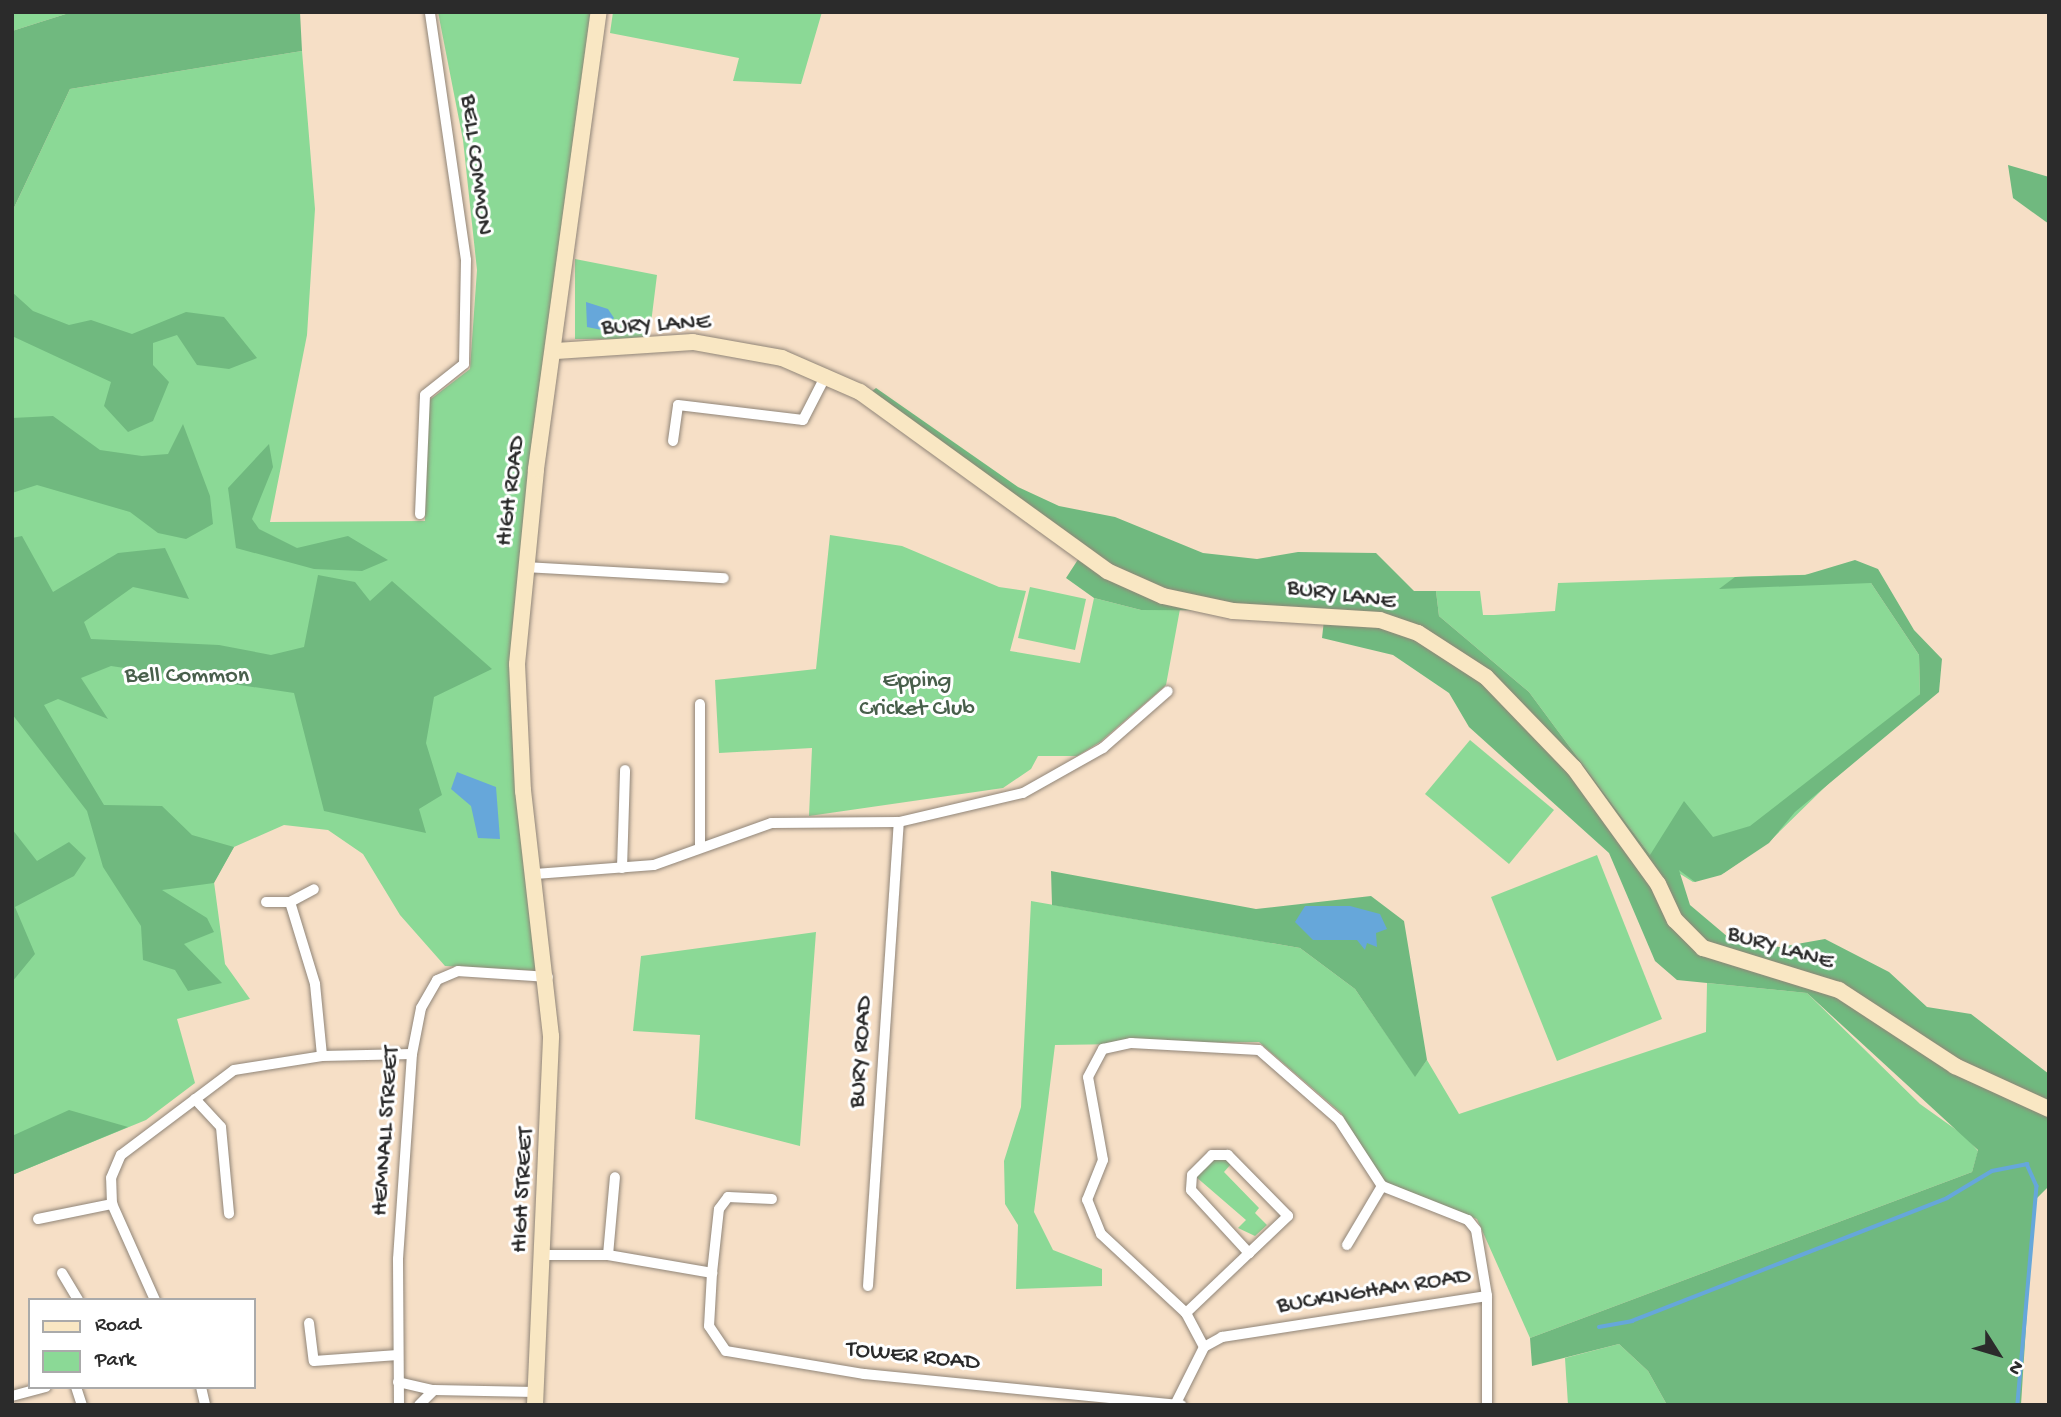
<!DOCTYPE html>
<style>
body{margin:0}
#map{position:relative;width:2061px;height:1417px;overflow:hidden;background:#f6dfc6;font-family:"Gochi Hand",sans-serif}
div>[style]{position:absolute}
[style*='--x']{left:calc(var(--x)*1px);top:calc(var(--y)*1px);width:calc(var(--w)*1px);rotate:calc(var(--a)*1deg)}
.green>*{inset:0;background:#8bd996}
.forest>*{inset:0;background:#70b97f}
.water>*{inset:0;background:#66a7da}
.stream>*{height:3.5px;margin:-1.75px;padding:0 1.75px;transform-origin:1.75px;border-radius:1.75px;background:#66a7da}
.roads{filter:drop-shadow(0 0 2px #908578) drop-shadow(0 0 2px #908578)}
.minor>*{height:10px;margin:-5px;padding:0 5px;transform-origin:5px;border-radius:5px;background:#fff}
.secondary>*{height:16px;margin:-8px;padding:0 8px;transform-origin:8px;border-radius:8px;background:#f9e7c3}
span{translate:-50% -50%;white-space:nowrap;text-align:center;line-height:1.15;-webkit-text-stroke:6px #fff;paint-order:stroke}
.street-label{font-size:24px;color:#2b2b2b}
.park-label{font-size:24px;color:#485f4b}
.frame{position:absolute;inset:0;border:14px solid #2b2b2b;pointer-events:none}
.legend{position:absolute;left:28px;top:1298px;width:228px;height:91px;box-sizing:border-box;background:#fff;border:2px solid #aaa;margin:0;padding:9px 12px;list-style:none;font-size:21px;color:#2b2b2b}
.legend li{display:flex;align-items:center;gap:14px;height:35px}
.legend b{width:35px;border:2px solid #aaa}
.north{position:absolute;left:1963px;top:1319px;width:70px;height:70px;-webkit-text-stroke:5px #fff;paint-order:stroke;rotate:127deg;font-size:19px;font-weight:700;line-height:28px;text-align:center;color:#2b2b2b}
.north::after{content:'';display:block;margin:auto;width:24px;height:32px;background:#2b2b2b;clip-path:polygon(50% 0,100% 100%,50% 72%,0 100%)}
</style>
<div id="map">
<div class="green">
<div style="clip-path:polygon(12px 12px,72px 12px,12px 31px)"></div>
<div style="clip-path:polygon(438px 12px,595px 12px,510px 667px,540px 971px,445px 966px,400px 915px,363px 854px,328px 830px,284px 825px,234px 847px,214px 882px,225px 964px,250px 999px,177px 1019px,195px 1083px,146px 1120px,12px 1175px,12px 212px,70px 89px,302px 51px,315px 209px,307px 335px,270px 522px,425px 521px,427px 402px,470px 369px,477px 270px,463px 140px)"></div>
<div style="clip-path:polygon(613px 12px,822px 12px,801px 84px,733px 81px,739px 58px,610px 33px)"></div>
<div style="clip-path:polygon(575px 259px,657px 275px,649px 339px,575px 339px)"></div>
<div style="clip-path:polygon(830px 535px,902px 546px,999px 587px,1026px 591px,1010px 651px,1080px 663px,1094px 598px,1141px 610px,1180px 609px,1166px 685px,1100px 742px,1077px 756px,1038px 756px,1031px 769px,1003px 788px,809px 816px,812px 748px,719px 753px,715px 680px,816px 669px)"></div>
<div style="clip-path:polygon(1827px 574px,1871px 583px,1919px 655px,1920px 694px,1772px 839px,1724px 873px,1693px 882px,1650px 855px,1529px 692px,1439px 616px,1436px 591px,1480px 591px,1483px 615px,1494px 615px,1555px 611px,1558px 583px)"></div>
<div style="clip-path:polygon(1030px 587px,1086px 599px,1075px 650px,1018px 638px)"></div>
<div style="clip-path:polygon(1470px 740px,1554px 810px,1509px 864px,1425px 794px)"></div>
<div style="clip-path:polygon(1597px 855px,1662px 1019px,1557px 1061px,1491px 897px)"></div>
<div style="clip-path:polygon(1031px 901px,1300px 948px,1355px 989px,1415px 1076px,1427px 1060px,1459px 1114px,1706px 1032px,1707px 983px,1807px 993px,1920px 1104px,1965px 1136px,1978px 1151px,1972px 1172px,1530px 1338px,1477px 1219px,1384px 1183px,1341px 1113px,1259px 1042px,1055px 1045px,1034px 1212px,1053px 1250px,1102px 1269px,1102px 1286px,1016px 1289px,1018px 1225px,1005px 1204px,1004px 1161px,1021px 1107px)"></div>
<div style="clip-path:polygon(816px 932px,800px 1146px,695px 1119px,700px 1035px,633px 1031px,641px 956px)"></div>
<div style="clip-path:polygon(1213px 1158px,1227px 1158px,1231px 1164px,1224px 1172px,1259px 1208px,1255px 1213px,1267px 1225px,1255px 1236px,1238px 1228px,1246px 1220px,1195px 1176px)"></div>
<div style="clip-path:polygon(1619px 1344px,1648px 1371px,1667px 1405px,1568px 1405px,1565px 1358px)"></div>
</div>
<div class="forest">
<div style="clip-path:polygon(72px 12px,300px 12px,302px 51px,70px 89px,12px 212px,12px 31px)"></div>
<div style="clip-path:polygon(2008px 165px,2049px 177px,2049px 224px,2013px 198px)"></div>
<div style="clip-path:polygon(12px 292px,33px 311px,69px 325px,91px 320px,132px 334px,186px 312px,224px 317px,257px 358px,229px 369px,197px 365px,177px 335px,153px 343px,153px 365px,169px 382px,153px 421px,128px 432px,104px 406px,111px 382px,12px 336px)"></div>
<div style="clip-path:polygon(876px 388px,1018px 487px,1059px 506px,1115px 517px,1203px 553px,1257px 559px,1298px 552px,1376px 553px,1414px 591px,1436px 591px,1439px 616px,1529px 692px,1650px 855px,1684px 801px,1713px 837px,1750px 826px,1920px 694px,1919px 655px,1871px 583px,1719px 589px,1735px 577px,1805px 575px,1855px 560px,1878px 569px,1914px 630px,1942px 659px,1939px 692px,1795px 812px,1769px 843px,1721px 875px,1695px 882px,1679px 870px,1690px 905px,1735px 943px,1780px 947px,1825px 939px,1889px 972px,1927px 1007px,1971px 1014px,2049px 1074px,2049px 1186px,2034px 1201px,2021px 1405px,1667px 1405px,1648px 1371px,1619px 1344px,1532px 1366px,1530px 1338px,1972px 1172px,1978px 1150px,1807px 993px,1677px 980px,1655px 961px,1609px 853px,1469px 727px,1449px 693px,1393px 655px,1322px 638px,1325px 611px,1141px 610px,1094px 598px,1066px 578px,1079px 558px,890px 407px,872px 391px)"></div>
<div style="clip-path:polygon(53px 416px,100px 450px,142px 456px,168px 454px,183px 424px,210px 496px,213px 524px,186px 539px,158px 533px,130px 512px,37px 485px,12px 493px,12px 418px)"></div>
<div style="clip-path:polygon(269px 444px,273px 467px,252px 519px,259px 529px,297px 548px,348px 536px,388px 560px,362px 571px,314px 569px,236px 548px,228px 488px)"></div>
<div style="clip-path:polygon(22px 536px,53px 592px,118px 553px,165px 548px,189px 599px,133px 587px,84px 622px,91px 639px,219px 645px,271px 655px,304px 647px,318px 575px,355px 582px,370px 601px,392px 581px,492px 669px,434px 697px,426px 743px,442px 795px,419px 809px,426px 833px,324px 811px,294px 693px,111px 666px,81px 678px,108px 719px,58px 699px,44px 705px,104px 805px,162px 806px,192px 835px,234px 847px,214px 883px,162px 890px,207px 918px,214px 932px,184px 944px,222px 983px,188px 991px,175px 970px,143px 960px,141px 926px,103px 867px,87px 811px,12px 714px,12px 538px)"></div>
<div style="clip-path:polygon(12px 829px,37px 861px,69px 842px,86px 858px,74px 876px,15px 907px,35px 954px,12px 982px)"></div>
<div style="clip-path:polygon(1051px 871px,1256px 909px,1371px 896px,1404px 921px,1427px 1060px,1415px 1077px,1355px 989px,1300px 948px,1052px 905px)"></div>
<div style="clip-path:polygon(69px 1110px,128px 1127px,12px 1175px,12px 1136px)"></div>
</div>
<div class="water">
<div style="clip-path:polygon(586px 302px,608px 309px,614px 318px,602px 330px,587px 327px)"></div>
<div style="clip-path:polygon(457px 772px,496px 787px,500px 839px,478px 838px,471px 806px,451px 789px)"></div>
<div style="clip-path:polygon(1305px 906px,1350px 906px,1380px 914px,1387px 929px,1376px 933px,1377px 947px,1367px 943px,1365px 950px,1357px 940px,1313px 940px,1295px 922px)"></div>
</div>
<div class="stream">
<div style="--x:1599;--y:1327;--w:34;--a:-10"></div>
<div style="--x:1632;--y:1321;--w:338;--a:-21.3"></div>
<div style="--x:1947;--y:1198;--w:52;--a:-31"></div>
<div style="--x:1992;--y:1171;--w:36;--a:-11"></div>
<div style="--x:2027;--y:1164;--w:24;--a:66"></div>
<div style="--x:2037;--y:1186;--w:220;--a:95"></div>
</div>
<div class="roads">
<div class="minor">
<div style="--x:673;--y:441;--w:36;--a:-82"></div>
<div style="--x:678;--y:405;--w:126;--a:6.8"></div>
<div style="--x:803;--y:420;--w:51;--a:-62.9"></div>
<div style="--x:420;--y:514;--w:119;--a:-87.6"></div>
<div style="--x:425;--y:395;--w:50;--a:-38.5"></div>
<div style="--x:464;--y:364;--w:104;--a:-88.9"></div>
<div style="--x:466;--y:260;--w:251;--a:-98.3"></div>
<div style="--x:525;--y:567;--w:199;--a:3.2"></div>
<div style="--x:700;--y:846;--w:142;--a:-90"></div>
<div style="--x:622;--y:868;--w:98;--a:-88.2"></div>
<div style="--x:535;--y:874;--w:119;--a:-4.3"></div>
<div style="--x:654;--y:865;--w:124;--a:-19.7"></div>
<div style="--x:771;--y:823;--w:128;--a:-0.4"></div>
<div style="--x:899;--y:822;--w:127;--a:-13.2"></div>
<div style="--x:1023;--y:793;--w:92;--a:-29.4"></div>
<div style="--x:1103;--y:748;--w:86;--a:-41.2"></div>
<div style="--x:266;--y:902;--w:24;--a:0"></div>
<div style="--x:290;--y:902;--w:27;--a:-28"></div>
<div style="--x:290;--y:902;--w:86;--a:73"></div>
<div style="--x:315;--y:984;--w:72;--a:84.4"></div>
<div style="--x:195;--y:1099;--w:38;--a:47"></div>
<div style="--x:221;--y:1127;--w:87;--a:84.7"></div>
<div style="--x:38;--y:1219;--w:76;--a:-11.5"></div>
<div style="--x:1347;--y:1245;--w:69;--a:-59.3"></div>
<div style="--x:544;--y:1255;--w:64;--a:0"></div>
<div style="--x:608;--y:1255;--w:106;--a:9.8"></div>
<div style="--x:712;--y:1273;--w:53;--a:93.2"></div>
<div style="--x:709;--y:1326;--w:30;--a:56"></div>
<div style="--x:726;--y:1351;--w:140;--a:9.5"></div>
<div style="--x:864;--y:1374;--w:319;--a:5.6"></div>
<div style="--x:608;--y:1255;--w:78;--a:-84.9"></div>
<div style="--x:62;--y:1273;--w:31;--a:59"></div>
<div style="--x:712;--y:1273;--w:64;--a:-83.8"></div>
<div style="--x:719;--y:1209;--w:15;--a:-53"></div>
<div style="--x:728;--y:1197;--w:44;--a:2.6"></div>
<div style="--x:868;--y:1286;--w:465;--a:-86.2"></div>
<div style="--x:155;--y:1300;--w:105;--a:-114.1"></div>
<div style="--x:112;--y:1204;--w:26;--a:-92"></div>
<div style="--x:111;--y:1178;--w:25;--a:-67"></div>
<div style="--x:121;--y:1155;--w:141;--a:-37"></div>
<div style="--x:234;--y:1070;--w:89;--a:-9"></div>
<div style="--x:322;--y:1056;--w:90;--a:-1.3"></div>
<div style="--x:1186;--y:1313;--w:87;--a:-43.6"></div>
<div style="--x:1249;--y:1253;--w:54;--a:-43.5"></div>
<div style="--x:1288;--y:1216;--w:86;--a:-134.5"></div>
<div style="--x:1228;--y:1155;--w:16;--a:180"></div>
<div style="--x:1212;--y:1155;--w:28;--a:135"></div>
<div style="--x:1192;--y:1175;--w:15;--a:94"></div>
<div style="--x:1191;--y:1190;--w:86;--a:47.4"></div>
<div style="--x:309;--y:1323;--w:38;--a:83"></div>
<div style="--x:314;--y:1361;--w:84;--a:-4.1"></div>
<div style="--x:1204;--y:1347;--w:38;--a:-118"></div>
<div style="--x:1186;--y:1313;--w:116;--a:-137.1"></div>
<div style="--x:1101;--y:1234;--w:37;--a:-112"></div>
<div style="--x:1087;--y:1200;--w:43;--a:-68.2"></div>
<div style="--x:1103;--y:1160;--w:84;--a:-100.2"></div>
<div style="--x:1088;--y:1077;--w:32;--a:-62"></div>
<div style="--x:1103;--y:1049;--w:29;--a:-12"></div>
<div style="--x:1131;--y:1043;--w:128;--a:3.1"></div>
<div style="--x:1259;--y:1050;--w:106;--a:41.2"></div>
<div style="--x:1339;--y:1120;--w:79;--a:56.9"></div>
<div style="--x:1382;--y:1186;--w:92;--a:21.6"></div>
<div style="--x:1468;--y:1220;--w:13;--a:51"></div>
<div style="--x:1476;--y:1230;--w:67;--a:80.5"></div>
<div style="--x:1487;--y:1296;--w:109;--a:90"></div>
<div style="--x:398;--y:1382;--w:37;--a:13"></div>
<div style="--x:434;--y:1390;--w:101;--a:1.1"></div>
<div style="--x:76;--y:1387;--w:19;--a:72"></div>
<div style="--x:201;--y:1387;--w:18;--a:77"></div>
<div style="--x:12;--y:1396;--w:35;--a:-15"></div>
<div style="--x:1176;--y:1403;--w:63;--a:-63.4"></div>
<div style="--x:1204;--y:1347;--w:21;--a:-29"></div>
<div style="--x:1222;--y:1337;--w:268;--a:-8.8"></div>
<div style="--x:399;--y:1405;--w:146;--a:-90.4"></div>
<div style="--x:398;--y:1259;--w:205;--a:-86.1"></div>
<div style="--x:412;--y:1054;--w:47;--a:-78.9"></div>
<div style="--x:421;--y:1008;--w:32;--a:-60"></div>
<div style="--x:437;--y:980;--w:23;--a:-23"></div>
<div style="--x:458;--y:971;--w:90;--a:3.8"></div>
<div style="--x:419;--y:1405;--w:21;--a:-45"></div>
</div>
<div class="secondary">
<div style="--x:556;--y:351;--w:137;--a:-3.8"></div>
<div style="--x:693;--y:342;--w:90;--a:10.2"></div>
<div style="--x:782;--y:358;--w:85;--a:23.6"></div>
<div style="--x:860;--y:392;--w:305;--a:35.9"></div>
<div style="--x:1107;--y:571;--w:61;--a:24.1"></div>
<div style="--x:1163;--y:596;--w:72;--a:12.1"></div>
<div style="--x:1233;--y:611;--w:147;--a:3.5"></div>
<div style="--x:1380;--y:620;--w:40;--a:18.9"></div>
<div style="--x:1418;--y:633;--w:81;--a:32.9"></div>
<div style="--x:1486;--y:677;--w:127;--a:46"></div>
<div style="--x:1574;--y:768;--w:143;--a:54.1"></div>
<div style="--x:1658;--y:884;--w:40;--a:65"></div>
<div style="--x:1675;--y:920;--w:40;--a:45"></div>
<div style="--x:1703;--y:948;--w:142;--a:17.2"></div>
<div style="--x:1839;--y:990;--w:139;--a:33.2"></div>
<div style="--x:1955;--y:1066;--w:103;--a:24.6"></div>
<div style="--x:535;--y:1405;--w:369;--a:-87.5"></div>
<div style="--x:551;--y:1036;--w:247;--a:-96.5"></div>
<div style="--x:523;--y:791;--w:127;--a:-92.7"></div>
<div style="--x:517;--y:664;--w:196;--a:-84.4"></div>
<div style="--x:536;--y:469;--w:461;--a:-82.2"></div>
</div>
</div>
<div class="street-label">
<span style="left:475px;top:165px;rotate:83deg">BELL COMMON</span>
<span style="left:656px;top:326px;rotate:-3deg">BURY LANE</span>
<span style="left:512px;top:491px;rotate:-83deg">HIGH ROAD</span>
<span style="left:1341px;top:596px;rotate:8deg">BURY LANE</span>
<span style="left:1780px;top:949px;rotate:16deg">BURY LANE</span>
<span style="left:862px;top:1052px;rotate:-86deg">BURY ROAD</span>
<span style="left:387px;top:1131px;rotate:-86deg">HEMNALL STREET</span>
<span style="left:524px;top:1190px;rotate:-87deg">HIGH STREET</span>
<span style="left:1374px;top:1292px;rotate:-9deg">BUCKINGHAM ROAD</span>
<span style="left:913px;top:1357px;rotate:6deg">TOWER ROAD</span>
</div>
<div class="park-label">
<span style="left:187px;top:677px">Bell Common</span>
<span style="left:917px;top:696px">Epping<br>Cricket Club</span>
</div>
<div class="frame"></div>
<ul class="legend">
<li><b style="height:9px;background:#f9e7c3"></b>Road</li>
<li><b style="height:19px;background:#8bd996"></b>Park</li>
</ul>
<div class="north">N</div>
</div>
